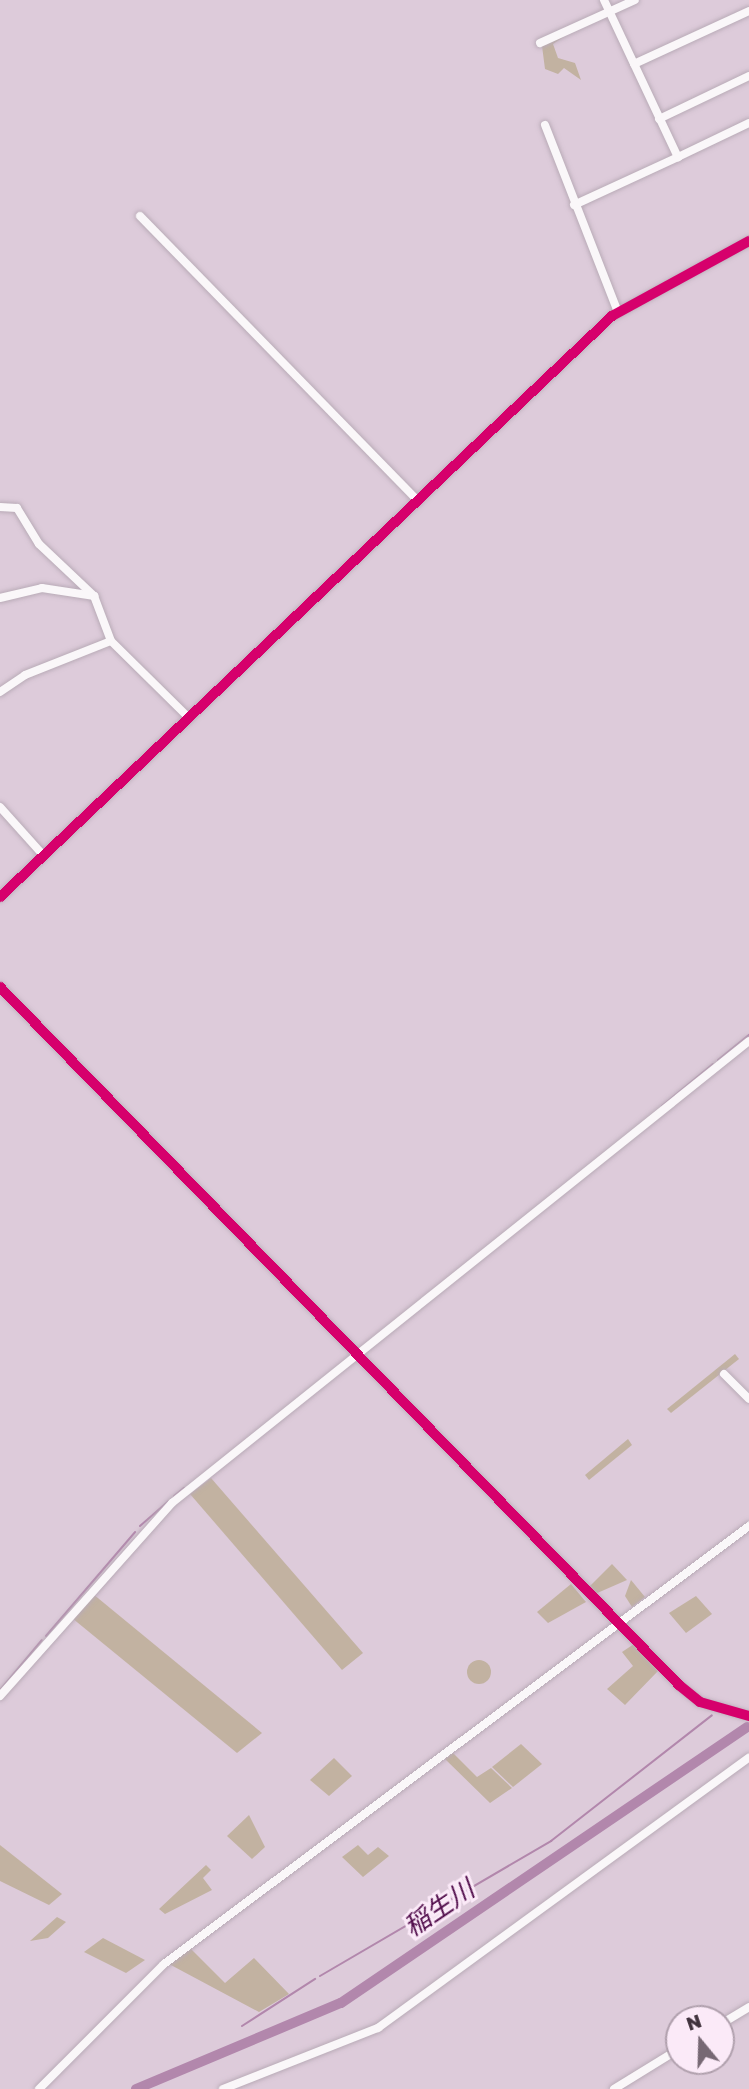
<!DOCTYPE html>
<meta charset="utf-8">
<style>
body{margin:0}
#map{position:relative;width:749px;height:2089px;overflow:hidden;background:#ddcbda;font-family:"Golos Text","Noto Sans JP",sans-serif}
div>[style]{position:absolute}
[style*='--x']{left:calc(var(--x)*1px);top:calc(var(--y)*1px);width:calc(var(--w)*1px);rotate:calc(var(--a)*1deg)}
.green>*{inset:0;background:#c2b2a1}
.round{border-radius:50%}
.stream>*{height:2px;margin:-1px;padding:0 1px;transform-origin:1px;border-radius:1px;background:#b287ac}
.river>*{height:10px;margin:-5px;padding:0 5px;transform-origin:5px;border-radius:5px;background:#b287ac}
.roads{filter:drop-shadow(0 0 2px #b9abb7) drop-shadow(0 0 2px #b9abb7)}
.minor>*{height:8px;margin:-4px;padding:0 4px;transform-origin:4px;border-radius:4px;background:#faf7f9}
.cycleway>*{height:10px;margin:-5px;padding:0 5px;transform-origin:5px;border-radius:5px;background:#d6006c}
span{translate:-50% -50%;white-space:nowrap;text-align:center;line-height:1.15;-webkit-text-stroke:6px #fbeaf8;paint-order:stroke}
.water-label{font-size:26px;color:#500b4a;font-style:italic}
.north{position:absolute;left:665px;top:2005px;width:70px;height:70px;box-sizing:border-box;background:#fbeaf8;border:2px solid #b0a0ad;border-radius:50%;rotate:341deg;font-size:19px;font-weight:700;line-height:28px;text-align:center;color:#40323d}
.north::after{content:'';display:block;margin:auto;width:24px;height:32px;background:#776874;clip-path:polygon(50% 0,100% 100%,50% 72%,0 100%)}
</style>
<div id="map">
<div class="green">
<div style="clip-path:polygon(577px 28px,553px 44px,558px 58px,575px 63px,581px 80px,564px 68px,558px 74px,545px 69px,542px 46px)"></div>
<div style="clip-path:polygon(735px 1354px,739px 1359px,671px 1413px,667px 1409px)"></div>
<div style="clip-path:polygon(628px 1439px,632px 1445px,589px 1480px,585px 1475px)"></div>
<div style="clip-path:polygon(211px 1478px,363px 1653px,342px 1670px,190px 1494px)"></div>
<div style="clip-path:polygon(612px 1564px,627px 1580px,595px 1594px,588px 1588px)"></div>
<div style="clip-path:polygon(631px 1580px,645px 1597px,632px 1607px,625px 1596px)"></div>
<div style="clip-path:polygon(571px 1584px,586px 1602px,548px 1623px,537px 1612px)"></div>
<div style="clip-path:polygon(93px 1594px,262px 1733px,237px 1753px,72px 1618px)"></div>
<div style="clip-path:polygon(696px 1596px,712px 1614px,686px 1633px,669px 1613px)"></div>
<div style="clip-path:polygon(634px 1644px,658px 1671px,625px 1705px,607px 1689px,633px 1666px,622px 1652px)"></div>
<div class="round" style="left:467px;top:1660px;width:24px;height:24px"></div>
<div style="clip-path:polygon(521px 1744px,542px 1764px,513px 1787px,492px 1767px)"></div>
<div style="clip-path:polygon(453px 1753px,477px 1777px,491px 1768px,512px 1788px,490px 1803px,445px 1759px)"></div>
<div style="clip-path:polygon(334px 1758px,352px 1776px,329px 1796px,310px 1780px)"></div>
<div style="clip-path:polygon(249px 1815px,265px 1847px,252px 1859px,227px 1836px)"></div>
<div style="clip-path:polygon(0 1845px,62px 1894px,49px 1905px,0 1881px)"></div>
<div style="clip-path:polygon(358px 1845px,368px 1855px,378px 1847px,389px 1856px,363px 1877px,342px 1857px)"></div>
<div style="clip-path:polygon(206px 1865px,211px 1870px,203px 1878px,212px 1890px,165px 1914px,159px 1909px)"></div>
<div style="clip-path:polygon(57px 1917px,66px 1922px,48px 1938px,30px 1941px)"></div>
<div style="clip-path:polygon(103px 1938px,145px 1960px,126px 1973px,84px 1952px)"></div>
<div style="clip-path:polygon(191px 1949px,225px 1983px,254px 1958px,289px 1994px,259px 2012px,169px 1964px)"></div>
</div>
<div class="stream">
<div style="--x:718;--y:1060;--w:40;--a:-39"></div>
<div style="--x:662;--y:1106;--w:66;--a:-39.5"></div>
<div style="--x:174;--y:1496;--w:13;--a:-39"></div>
<div style="--x:140;--y:1526;--w:38;--a:-41"></div>
<div style="--x:46;--y:1636;--w:137;--a:-49.4"></div>
<div style="--x:0;--y:1690;--w:65;--a:-50"></div>
<div style="--x:320;--y:1976;--w:268;--a:-30.3"></div>
<div style="--x:551;--y:1841;--w:204;--a:-38"></div>
<div style="--x:242;--y:2026;--w:87;--a:-32.8"></div>
</div>
<div class="river">
<div style="--x:136;--y:2089;--w:222;--a:-22.8"></div>
<div style="--x:341;--y:2003;--w:491;--a:-34.2"></div>
</div>
<div class="roads">
<div class="minor">
<div style="--x:604;--y:0;--w:174;--a:64.8"></div>
<div style="--x:678;--y:157;--w:79;--a:-25.6"></div>
<div style="--x:540;--y:43;--w:104;--a:-24.4"></div>
<div style="--x:634;--y:64;--w:127;--a:-24.7"></div>
<div style="--x:659;--y:119;--w:100;--a:-25.5"></div>
<div style="--x:545;--y:125;--w:201;--a:68.7"></div>
<div style="--x:574;--y:205;--w:115;--a:-24.8"></div>
<div style="--x:140;--y:216;--w:398;--a:45.7"></div>
<div style="--x:0;--y:507;--w:17;--a:3"></div>
<div style="--x:17;--y:508;--w:42;--a:58.6"></div>
<div style="--x:39;--y:544;--w:76;--a:43.4"></div>
<div style="--x:94;--y:596;--w:48;--a:69.3"></div>
<div style="--x:111;--y:641;--w:110;--a:44.6"></div>
<div style="--x:0;--y:598;--w:43;--a:-13.4"></div>
<div style="--x:42;--y:588;--w:53;--a:8.7"></div>
<div style="--x:0;--y:692;--w:30;--a:-34"></div>
<div style="--x:25;--y:675;--w:92;--a:-21.6"></div>
<div style="--x:0;--y:807;--w:64;--a:48.1"></div>
<div style="--x:0;--y:897;--w:844;--a:-43.51"></div>
<div style="--x:612;--y:316;--w:156;--a:-28.7"></div>
<div style="--x:0;--y:987;--w:974;--a:45.79"></div>
<div style="--x:679;--y:1685;--w:27;--a:39"></div>
<div style="--x:700;--y:1702;--w:51;--a:15.9"></div>
<div style="--x:724;--y:1374;--w:35;--a:45"></div>
<div style="--x:0;--y:1696;--w:259;--a:-48.3"></div>
<div style="--x:172;--y:1503;--w:739;--a:-38.68"></div>
<div style="--x:721;--y:2024;--w:33;--a:-31"></div>
<div style="--x:39;--y:2089;--w:177;--a:-45"></div>
<div style="--x:164;--y:1964;--w:731;--a:-36.82"></div>
<div style="--x:223;--y:2089;--w:167;--a:-21.5"></div>
<div style="--x:378;--y:2028;--w:459;--a:-36.1"></div>
<div style="--x:614;--y:2089;--w:76;--a:-31.6"></div>
</div>
</div>
<div class="cycleway">
<div style="--x:0;--y:897;--w:844;--a:-43.51"></div>
<div style="--x:612;--y:316;--w:156;--a:-28.7"></div>
<div style="--x:0;--y:987;--w:974;--a:45.79"></div>
<div style="--x:679;--y:1685;--w:27;--a:39"></div>
<div style="--x:700;--y:1702;--w:51;--a:15.9"></div>
</div>
<div class="water-label">
<span style="left:439px;top:1908px;rotate:-34deg">稲生川</span>
</div>
<div class="north">N</div>
</div>
